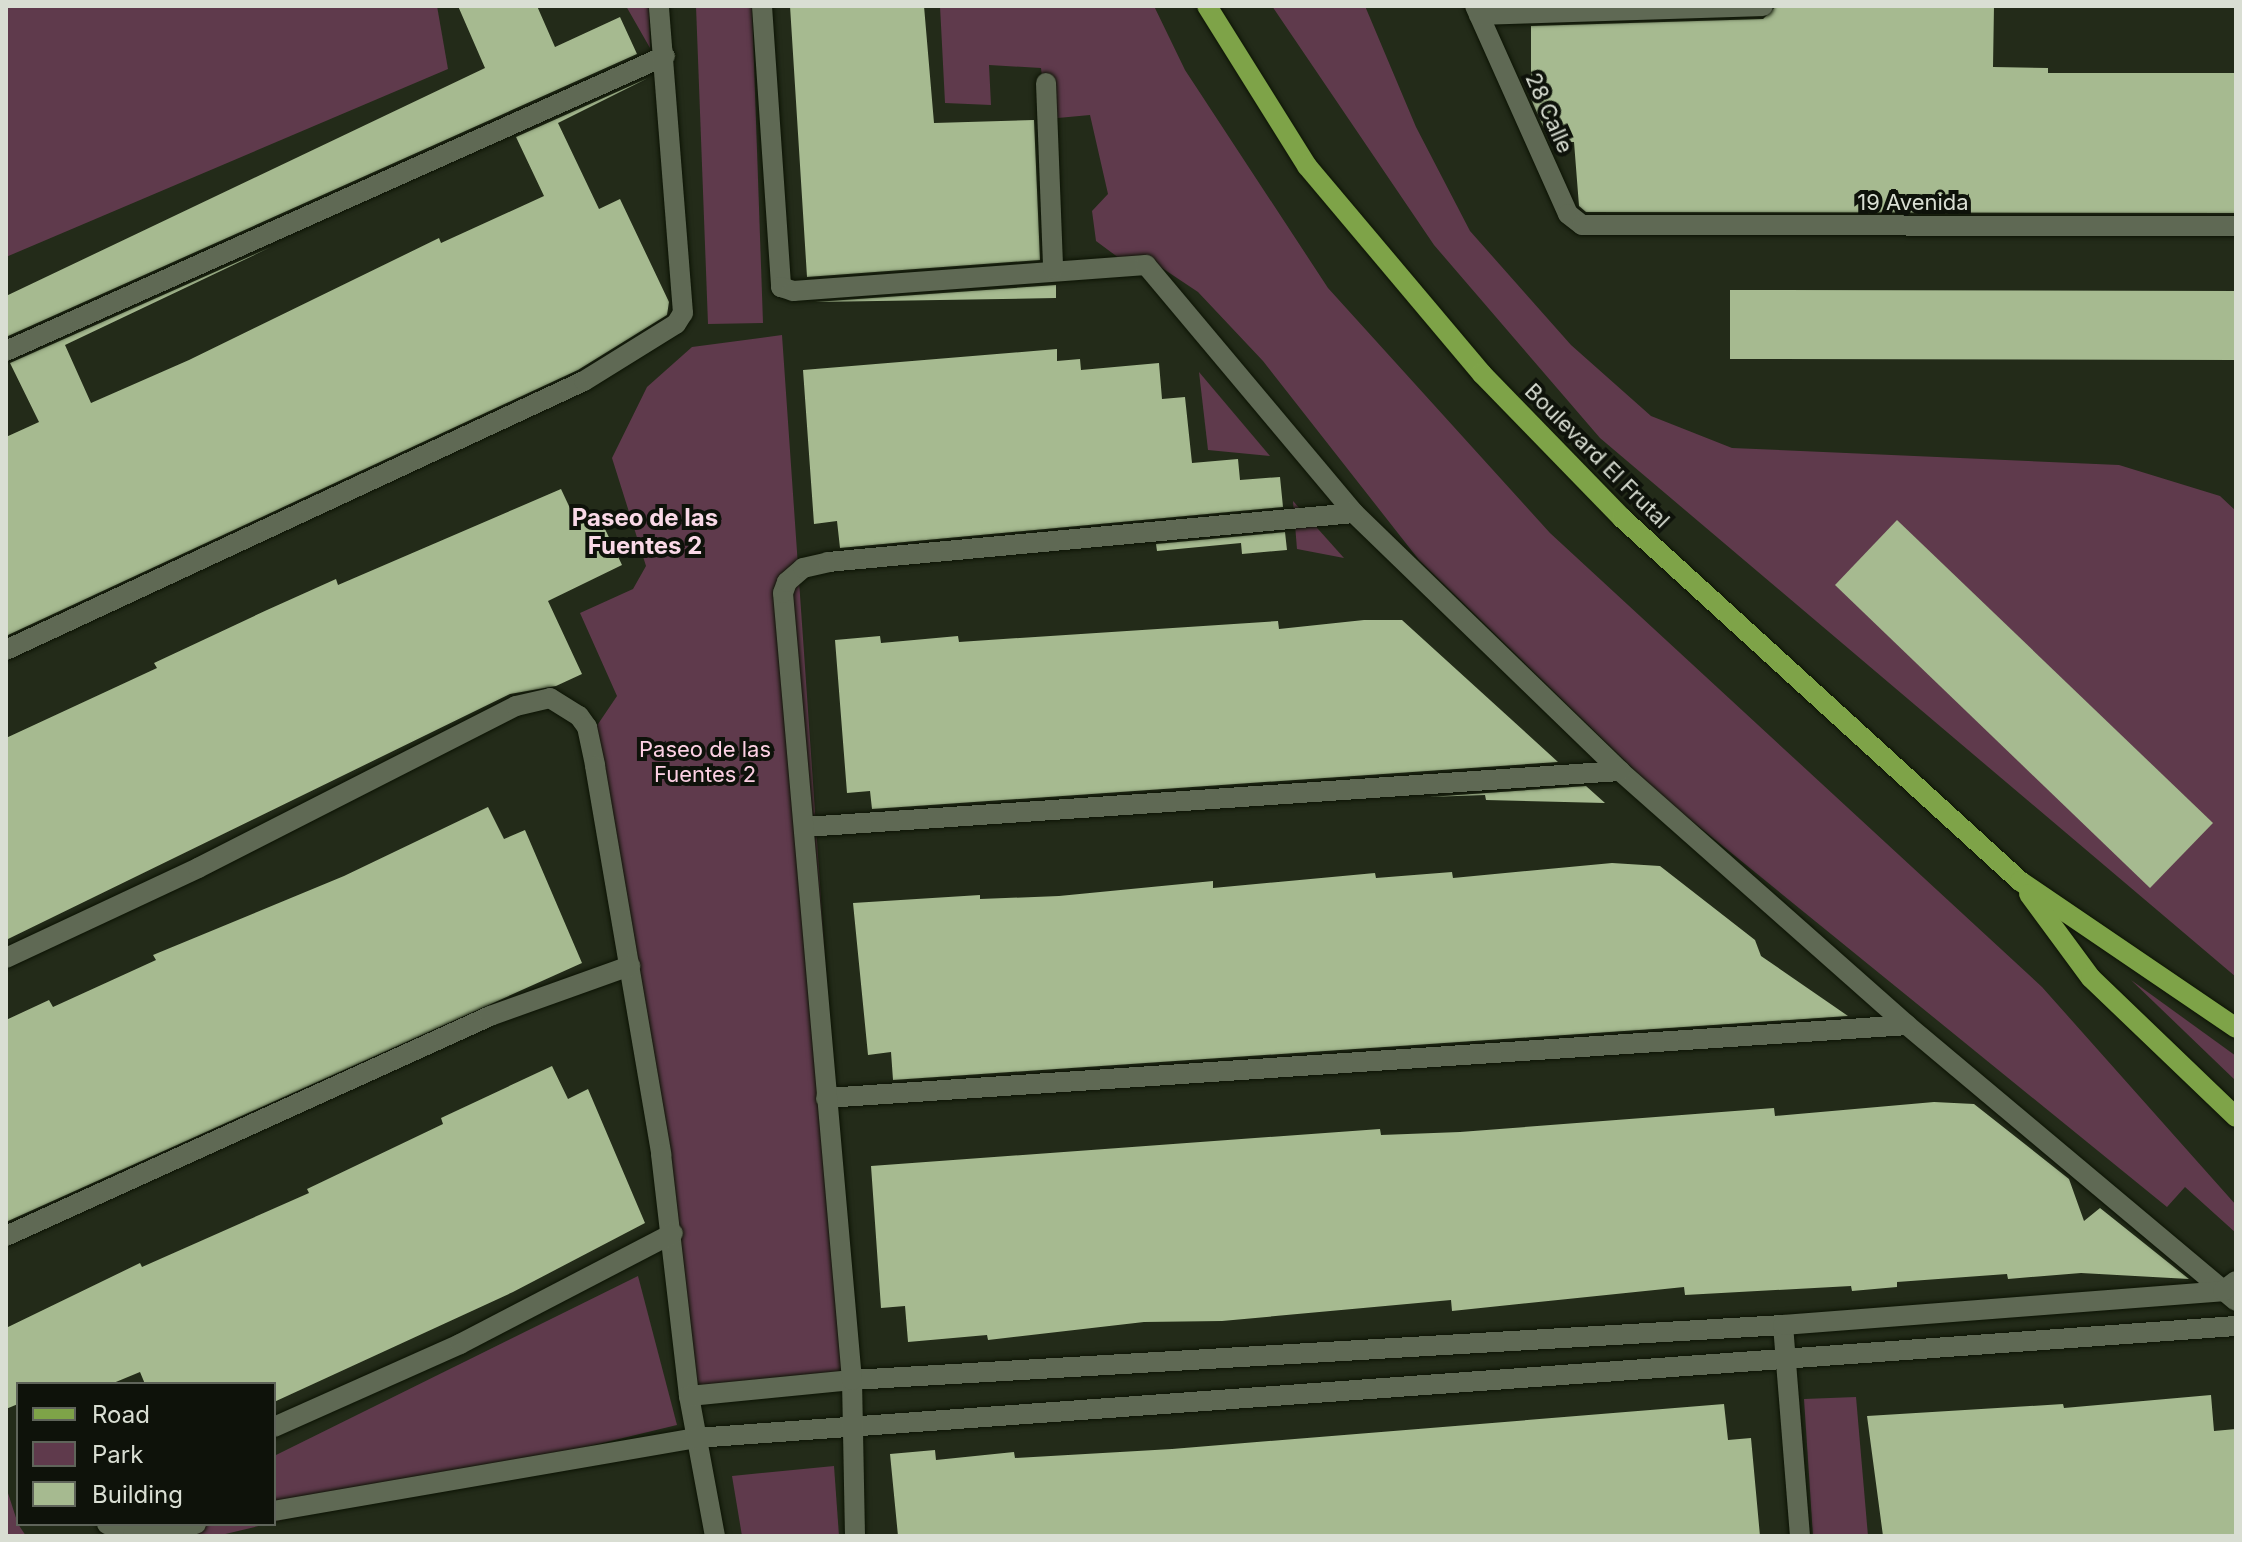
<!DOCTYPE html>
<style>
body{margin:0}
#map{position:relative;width:2242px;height:1542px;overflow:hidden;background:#232b19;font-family:Inter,sans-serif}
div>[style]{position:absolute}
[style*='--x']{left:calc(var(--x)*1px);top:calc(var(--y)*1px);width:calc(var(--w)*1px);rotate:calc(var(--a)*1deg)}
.green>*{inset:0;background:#5f3a4c}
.building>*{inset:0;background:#a6ba90}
.roads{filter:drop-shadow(0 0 2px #0c1304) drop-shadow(0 0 2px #0c1304)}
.minor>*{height:20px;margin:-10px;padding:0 10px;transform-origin:10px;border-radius:10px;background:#5f6954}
.major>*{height:20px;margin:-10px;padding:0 10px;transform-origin:10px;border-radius:10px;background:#7ea348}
span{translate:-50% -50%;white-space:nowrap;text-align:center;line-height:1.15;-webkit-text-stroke:8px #0e120a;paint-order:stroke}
.street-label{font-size:22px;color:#d9ded3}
.park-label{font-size:22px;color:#fcd0e3}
.neighbourhood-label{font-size:24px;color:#f9d9e7;font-weight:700}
.frame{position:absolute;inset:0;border:8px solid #d9ded3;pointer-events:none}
.legend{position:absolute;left:16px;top:1382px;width:260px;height:144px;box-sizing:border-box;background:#0e120a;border:2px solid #5f645a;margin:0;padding:10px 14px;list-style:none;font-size:24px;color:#d9ded3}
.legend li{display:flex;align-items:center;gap:16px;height:40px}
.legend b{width:40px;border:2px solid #5f645a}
</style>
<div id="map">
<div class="green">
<div style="clip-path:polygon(6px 6px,437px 6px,448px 69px,6px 257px)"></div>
<div style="clip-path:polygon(626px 6px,649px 6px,650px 49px,650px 48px)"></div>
<div style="clip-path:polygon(696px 6px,752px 6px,763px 323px,708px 324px)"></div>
<div style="clip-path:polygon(940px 6px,1154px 6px,1185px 70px,1328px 288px,1550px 533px,2042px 987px,2236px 1205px,2236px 1233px,2185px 1187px,2167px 1207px,1660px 795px,1419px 560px,1263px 361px,1198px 292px,1159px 266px,1123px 261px,1096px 241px,1092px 211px,1108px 194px,1090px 115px,1047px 119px,1041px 68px,989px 65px,991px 105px,945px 103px)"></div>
<div style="clip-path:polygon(1272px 6px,1365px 6px,1416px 127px,1470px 231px,1571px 345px,1651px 416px,1732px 448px,2119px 465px,2220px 496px,2236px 511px,2236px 977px,1600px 438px,1434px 245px)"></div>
<div style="clip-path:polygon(782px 335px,854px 1375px,687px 1395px,594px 730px,617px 696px,580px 613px,633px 589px,646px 566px,612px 458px,647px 387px,692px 347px)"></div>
<div style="clip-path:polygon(1199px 372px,1270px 456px,1208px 450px)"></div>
<div style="clip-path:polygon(1293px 501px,1344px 558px,1297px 549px)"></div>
<div style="clip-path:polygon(2131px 980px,2236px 1056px,2236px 1081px)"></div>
<div style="clip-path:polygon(638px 1276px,677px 1425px,274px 1522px,274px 1456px)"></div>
<div style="clip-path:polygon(1856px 1397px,1868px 1536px,1813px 1536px,1804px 1399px)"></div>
<div style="clip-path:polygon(834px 1466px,839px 1536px,742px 1536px,732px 1476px)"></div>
<div style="clip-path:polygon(6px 1487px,18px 1524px,26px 1536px,6px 1536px)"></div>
<div style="clip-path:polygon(136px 1524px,267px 1524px,217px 1536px,126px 1536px)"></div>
</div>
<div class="building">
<div style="clip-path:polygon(458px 6px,537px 6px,555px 47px,620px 17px,637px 54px,6px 337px,6px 296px,485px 68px)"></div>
<div style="clip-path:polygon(790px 6px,924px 6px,934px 123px,1034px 120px,1040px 260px,807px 277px)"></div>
<div style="clip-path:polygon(1776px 6px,1994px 6px,1993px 67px,2048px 68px,2048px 73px,2236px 73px,2236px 213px,1586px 212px,1579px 206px,1574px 142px,1550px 142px,1531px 99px,1531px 26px,1763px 19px)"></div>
<div style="clip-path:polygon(648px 78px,558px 123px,599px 209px,620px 199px,669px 302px,667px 315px,578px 370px,6px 636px,6px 437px,39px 422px,10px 363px,271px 247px,65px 345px,91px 403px,189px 360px,439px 238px,441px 243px,544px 196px,516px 137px)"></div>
<div style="clip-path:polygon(1056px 285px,1056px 298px,815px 302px)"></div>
<div style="clip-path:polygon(1730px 290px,2236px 291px,2236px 360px,1730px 359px)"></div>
<div style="clip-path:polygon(1057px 349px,1057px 361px,1080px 359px,1081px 370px,1159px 363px,1162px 399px,1185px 397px,1192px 463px,1238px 459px,1240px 480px,1280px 477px,1283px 507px,840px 548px,837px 521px,814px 524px,803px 370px)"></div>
<div style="clip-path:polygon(561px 489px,576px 521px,597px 512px,622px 565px,548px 601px,582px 674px,556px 686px,510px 694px,6px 940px,6px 738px,157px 668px,154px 663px,267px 610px,336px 579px,338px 585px)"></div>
<div style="clip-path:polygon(1897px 520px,2213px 823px,2150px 888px,1835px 585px)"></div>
<div style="clip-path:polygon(1285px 532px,1287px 550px,1242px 554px,1241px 543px,1157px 551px,1156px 544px)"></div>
<div style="clip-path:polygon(1364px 620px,1402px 620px,1558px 762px,872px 809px,870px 791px,847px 793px,835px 640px,880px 636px,881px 643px,958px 636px,959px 642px,1278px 621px,1279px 629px)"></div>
<div style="clip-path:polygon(1586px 786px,1605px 803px,1486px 800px,1485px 795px,1429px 797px)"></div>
<div style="clip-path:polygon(488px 807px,504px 839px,525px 830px,582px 963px,6px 1222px,6px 1020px,49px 1000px,53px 1007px,156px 960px,153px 955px,344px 876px)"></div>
<div style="clip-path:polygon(1612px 863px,1660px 866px,1755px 940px,1761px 956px,1848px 1016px,893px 1080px,891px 1052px,868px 1055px,853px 903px,980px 895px,980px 899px,1059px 896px,1213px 881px,1213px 888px,1375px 873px,1376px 878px,1452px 872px,1453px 878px)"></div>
<div style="clip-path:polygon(552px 1066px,568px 1099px,588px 1089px,645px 1223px,513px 1292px,274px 1402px,274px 1384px,145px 1384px,140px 1372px,111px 1384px,18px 1384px,18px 1404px,6px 1409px,6px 1328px,140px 1263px,142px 1267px,309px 1193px,307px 1189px,443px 1124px,441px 1118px)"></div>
<div style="clip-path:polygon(1934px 1102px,1974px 1104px,2069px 1179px,2084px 1221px,2100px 1208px,2189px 1279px,2081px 1273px,2008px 1279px,2007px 1274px,1897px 1282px,1897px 1287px,1852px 1291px,1851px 1286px,1685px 1295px,1684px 1287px,1452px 1311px,1451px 1300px,1222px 1321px,1144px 1322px,988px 1340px,987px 1335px,908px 1342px,905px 1306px,881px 1308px,871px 1166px,1380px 1129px,1381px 1135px,1460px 1132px,1774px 1108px,1775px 1116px)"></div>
<div style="clip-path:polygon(2211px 1395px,2214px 1431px,2236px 1429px,2236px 1536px,1883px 1536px,1867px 1416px,2063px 1404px,2064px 1408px)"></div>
<div style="clip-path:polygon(1724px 1404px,1728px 1440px,1751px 1438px,1760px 1536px,898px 1536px,890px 1454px,935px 1450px,936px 1460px,1014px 1452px,1015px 1458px,1172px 1449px)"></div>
</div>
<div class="roads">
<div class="minor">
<div style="--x:762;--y:6;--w:282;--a:86.1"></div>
<div style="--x:781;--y:287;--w:13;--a:18"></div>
<div style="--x:793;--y:291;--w:354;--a:-4.2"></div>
<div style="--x:1146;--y:265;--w:324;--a:50"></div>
<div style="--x:1354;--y:513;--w:371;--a:44.1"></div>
<div style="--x:1620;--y:771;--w:383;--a:41.5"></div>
<div style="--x:1907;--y:1025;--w:429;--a:40"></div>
<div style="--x:1475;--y:6;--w:228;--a:65.9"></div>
<div style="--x:1568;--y:214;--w:18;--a:38"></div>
<div style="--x:1582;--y:225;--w:654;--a:0.09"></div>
<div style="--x:1479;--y:15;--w:284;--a:-1.8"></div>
<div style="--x:1046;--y:83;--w:186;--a:87.8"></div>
<div style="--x:6;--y:351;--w:722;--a:-24.12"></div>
<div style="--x:6;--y:650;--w:638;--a:-24.96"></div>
<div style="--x:584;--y:381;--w:108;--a:-31.8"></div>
<div style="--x:676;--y:324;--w:13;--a:-58"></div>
<div style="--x:683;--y:313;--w:308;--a:-94.5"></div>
<div style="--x:805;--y:827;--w:817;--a:-3.93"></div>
<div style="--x:6;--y:958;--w:212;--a:-25.1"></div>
<div style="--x:198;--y:868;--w:357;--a:-27"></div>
<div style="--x:516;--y:706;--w:35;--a:-13"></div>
<div style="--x:550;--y:698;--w:34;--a:32"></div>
<div style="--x:579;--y:716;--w:14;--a:54"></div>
<div style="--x:587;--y:727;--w:40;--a:78"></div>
<div style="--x:595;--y:766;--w:394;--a:80.3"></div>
<div style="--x:661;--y:1154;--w:244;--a:83.4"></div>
<div style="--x:689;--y:1396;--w:142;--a:79.5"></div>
<div style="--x:826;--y:1098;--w:1083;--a:-3.86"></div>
<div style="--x:6;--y:1236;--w:532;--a:-24.44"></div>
<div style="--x:490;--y:1016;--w:149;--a:-19.7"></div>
<div style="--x:1783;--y:1325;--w:212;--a:85.4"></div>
<div style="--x:689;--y:1396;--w:164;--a:-5.6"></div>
<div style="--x:852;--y:1380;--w:933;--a:-3.38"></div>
<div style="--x:1783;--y:1325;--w:441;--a:-4.4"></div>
<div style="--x:2223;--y:1291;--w:16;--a:-38"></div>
<div style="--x:274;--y:1427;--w:204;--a:-24"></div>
<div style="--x:460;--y:1344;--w:240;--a:-27.5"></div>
<div style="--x:274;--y:1511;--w:428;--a:-9.8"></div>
<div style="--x:696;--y:1438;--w:1544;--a:-4.16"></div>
<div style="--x:107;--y:1524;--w:28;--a:23"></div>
<div style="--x:133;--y:1535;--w:64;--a:-9.9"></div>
<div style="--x:855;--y:1536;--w:156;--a:-91.1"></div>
<div style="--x:852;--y:1380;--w:790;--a:-95.01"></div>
<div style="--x:783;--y:593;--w:12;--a:-70"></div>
<div style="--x:787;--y:582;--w:21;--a:-41"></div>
<div style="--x:803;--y:568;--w:26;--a:-13"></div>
<div style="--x:828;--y:562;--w:528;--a:-5.32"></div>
</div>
<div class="major">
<div style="--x:1207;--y:6;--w:189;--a:58"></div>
<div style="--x:1307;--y:166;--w:272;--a:49.9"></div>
<div style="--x:1482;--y:374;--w:201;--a:45.8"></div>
<div style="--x:1622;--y:518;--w:539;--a:42.37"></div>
<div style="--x:2020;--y:881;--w:261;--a:34.2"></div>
<div style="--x:2029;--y:894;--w:104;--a:53.6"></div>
<div style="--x:2091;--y:978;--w:201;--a:43.8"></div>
</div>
</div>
<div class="street-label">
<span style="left:1549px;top:113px;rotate:66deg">28 Calle</span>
<span style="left:1913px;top:203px">19 Avenida</span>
<span style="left:1597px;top:456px;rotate:45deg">Boulevard El Frutal</span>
</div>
<div class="park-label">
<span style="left:705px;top:762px">Paseo de las<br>Fuentes 2</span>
</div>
<div class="neighbourhood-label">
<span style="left:645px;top:532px">Paseo de las<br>Fuentes 2</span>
</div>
<div class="frame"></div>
<ul class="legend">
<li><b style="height:10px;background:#7ea348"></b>Road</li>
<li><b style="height:22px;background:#5f3a4c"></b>Park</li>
<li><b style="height:22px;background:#a6ba90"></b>Building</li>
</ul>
</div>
